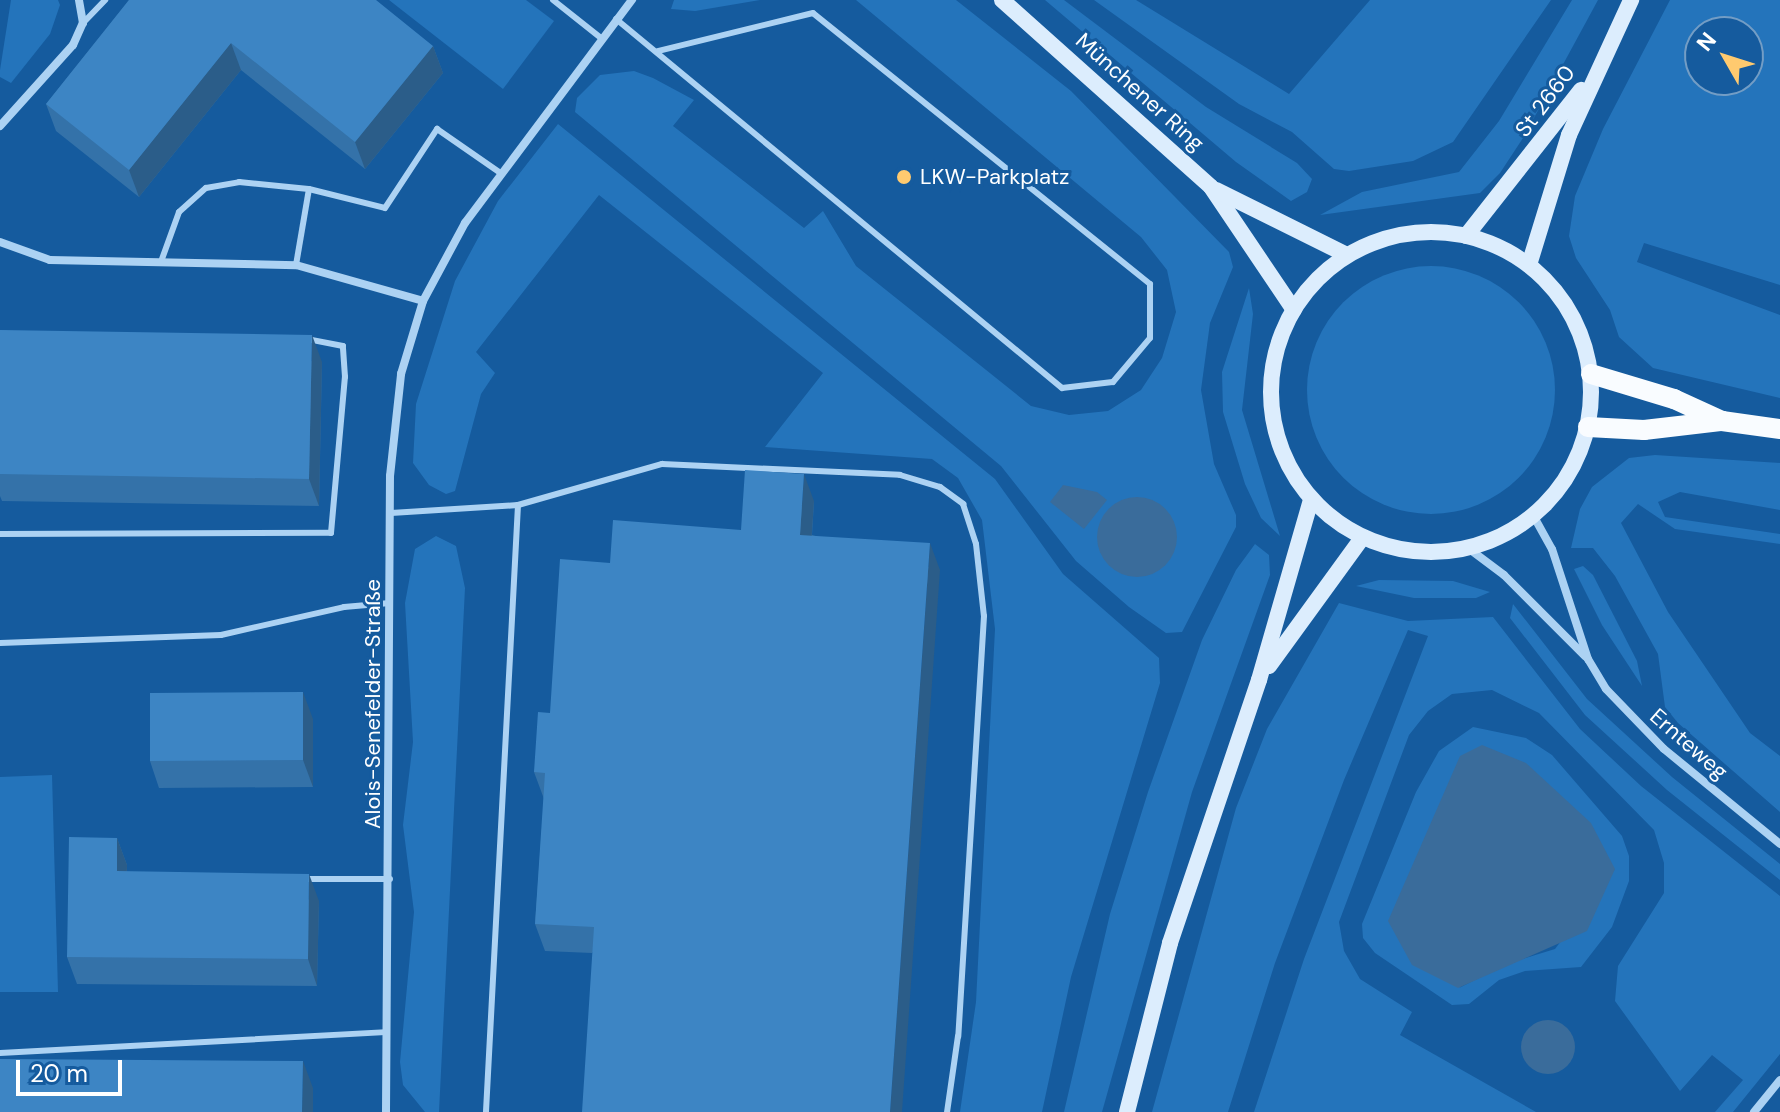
<!DOCTYPE html>
<meta charset="utf-8">
<style>
body{margin:0}
#map{position:relative;width:1780px;height:1112px;overflow:hidden;background:#155b9e;font-family:"DM Sans",sans-serif}
div>[style]{position:absolute}
[style*='--x']{left:calc(var(--x)*1px);top:calc(var(--y)*1px);width:calc(var(--w)*1px);rotate:calc(var(--a)*1deg)}
.green>*{inset:0;background:#2474bb}
.round{border-radius:50%}
.water>*{inset:0;background:#3a6c9b}
.lane>*{height:6px;margin:-3px;padding:0 3px;transform-origin:3px;border-radius:3px;background:#acd2f3}
.street>*{height:8px;margin:-4px;padding:0 4px;transform-origin:4px;border-radius:4px;background:#acd2f3}
.secondary>*{height:16px;margin:-8px;padding:0 8px;transform-origin:8px;border-radius:8px;background:#dcedfd}
.secondary>.ring{margin:-8px;padding:0;box-sizing:content-box;background:none;border:16px solid #dcedfd;border-radius:50%}
.primary>*{height:20px;margin:-10px;padding:0 10px;transform-origin:10px;border-radius:10px;background:#f9fcff}
.wall>*{inset:0;background:#3472a9}
.shaded-wall>*{inset:0;background:#2b5d89}
.building>*{inset:0;background:#3d85c4}
.dots>*{width:22px;height:22px;translate:-50% -50%;box-sizing:border-box;border:4px solid #155b9e;border-radius:50%}
span{translate:-50% -50%;white-space:nowrap;text-align:center;line-height:1.15;-webkit-text-stroke:6px #155b9e;paint-order:stroke}
.street-label{font-size:22px;color:#fff}
.poi-label{font-size:22px;color:#fff}
.left{translate:0 -50%;text-align:left}
.north{position:absolute;left:1684px;top:16px;width:80px;height:80px;box-sizing:border-box;background:#155b9e;border:2px solid #739dc5;border-radius:50%;rotate:309deg;font-size:22px;font-weight:700;line-height:32px;text-align:center;color:#fff}
.north::after{content:'';display:block;margin:auto;width:28px;height:36px;background:#ffca6f;clip-path:polygon(50% 0,100% 100%,50% 72%,0 100%)}
.scale{position:absolute;left:16px;top:1060px;width:106px;height:36px;box-sizing:border-box;border:4px solid #fff;border-top:0;padding-left:10px;font-size:24px;line-height:28px;white-space:nowrap;color:#fff;-webkit-text-stroke:6px #155b9e;paint-order:stroke}
</style>
<div id="map">
<div class="green">
<div style="clip-path:polygon(11px 0,58px 0,60px 5px,50px 34px,11px 83px,0 77px,0 70px)"></div>
<div style="clip-path:polygon(389px 0,526px 0,554px 21px,503px 89px)"></div>
<div style="clip-path:polygon(674px 0,760px 0,695px 11px,671px 9px)"></div>
<div style="clip-path:polygon(856px 0,956px 0,1071px 91px,1229px 252px,1233px 267px,1210px 323px,1201px 390px,1214px 464px,1236px 515px,1236px 527px,1182px 632px,1166px 633px,1129px 607px,1076px 561px,1001px 466px,575px 112px,577px 98px,600px 75px,634px 71px,653px 78px,694px 100px,673px 126px,804px 228px,823px 211px,856px 266px,1031px 406px,1069px 415px,1108px 411px,1141px 390px,1162px 358px,1176px 312px,1167px 270px,1141px 237px)"></div>
<div style="clip-path:polygon(1045px 0,1064px 0,1206px 107px,1297px 163px,1312px 179px,1307px 192px,1291px 201px,1236px 162px)"></div>
<div style="clip-path:polygon(1094px 0,1136px 0,1289px 94px,1370px 0,1551px 0,1453px 142px,1413px 161px,1349px 171px,1334px 169px,1292px 132px,1239px 104px)"></div>
<div style="clip-path:polygon(1572px 0,1598px 0,1523px 138px,1500px 173px,1480px 193px,1320px 215px,1362px 192px,1459px 172px,1499px 121px)"></div>
<div style="clip-path:polygon(evenodd,1670px 0,1780px 0,1780px 285px,1644px 243px,1637px 262px,1780px 315px,1780px 398px,1653px 368px,1619px 337px,1610px 310px,1576px 258px,1569px 236px,1575px 196px,1603px 129px,1670px 0,1748px 32px,1748px 80px,1700px 80px,1700px 32px,1748px 32px)"></div>
<div style="clip-path:polygon(558px 124px,995px 479px,1063px 574px,1159px 658px,1160px 683px,1071px 977px,1042px 1112px,960px 1112px,976px 1002px,995px 629px,982px 520px,958px 478px,932px 459px,765px 447px,823px 373px,599px 195px,476px 352px,495px 373px,481px 394px,455px 491px,446px 494px,429px 485px,413px 463px,416px 404px,455px 281px,498px 201px)"></div>
<div class="round" style="left:1307px;top:266px;width:248px;height:248px"></div>
<div style="clip-path:polygon(1249px 288px,1253px 314px,1242px 410px,1280px 536px,1261px 518px,1245px 484px,1223px 412px,1222px 372px)"></div>
<div style="clip-path:polygon(1655px 455px,1780px 463px,1780px 510px,1680px 492px,1658px 502px,1665px 517px,1780px 534px,1780px 544px,1675px 529px,1638px 504px,1621px 523px,1668px 612px,1750px 733px,1780px 756px,1780px 812px,1678px 723px,1665px 707px,1658px 654px,1615px 576px,1593px 548px,1571px 548px,1580px 509px,1592px 487px,1629px 458px)"></div>
<div style="clip-path:polygon(436px 536px,456px 546px,465px 588px,439px 1112px,425px 1112px,403px 1085px,400px 1062px,414px 912px,403px 825px,413px 742px,405px 603px,415px 549px)"></div>
<div style="clip-path:polygon(1255px 544px,1269px 555px,1270px 575px,1192px 792px,1102px 1112px,1064px 1112px,1110px 914px,1148px 792px,1202px 640px,1236px 570px)"></div>
<div style="clip-path:polygon(1583px 566px,1593px 575px,1637px 661px,1642px 686px,1602px 625px,1574px 569px)"></div>
<div style="clip-path:polygon(1379px 580px,1453px 581px,1490px 592px,1476px 598px,1414px 598px,1356px 586px)"></div>
<div style="clip-path:polygon(1339px 603px,1408px 621px,1493px 617px,1580px 729px,1641px 786px,1780px 896px,1780px 1054px,1733px 1112px,1715px 1112px,1743px 1080px,1712px 1055px,1680px 1091px,1615px 1001px,1618px 966px,1664px 893px,1664px 863px,1654px 830px,1539px 713px,1492px 690px,1452px 694px,1428px 711px,1409px 735px,1339px 922px,1344px 951px,1360px 979px,1412px 1012px,1400px 1035px,1536px 1112px,1254px 1112px,1304px 959px,1428px 636px,1408px 630px,1344px 780px,1275px 963px,1228px 1112px,1152px 1112px,1236px 808px,1267px 729px)"></div>
<div style="clip-path:polygon(1513px 604px,1587px 699px,1672px 777px,1780px 864px,1780px 880px,1667px 790px,1585px 715px,1510px 618px)"></div>
<div style="clip-path:polygon(evenodd,1473px 727px,1526px 738px,1552px 755px,1622px 836px,1629px 856px,1629px 881px,1612px 927px,1581px 967px,1525px 971px,1499px 980px,1469px 1004px,1452px 1005px,1375px 953px,1363px 938px,1362px 924px,1416px 792px,1439px 751px,1473px 727px,1615px 869px,1555px 949px,1506px 964px,1459px 988px,1615px 869px)"></div>
<div style="clip-path:polygon(52px 775px,58px 992px,0 992px,0 777px)"></div>
</div>
<div class="water">
<div style="clip-path:polygon(1063px 485px,1097px 492px,1107px 500px,1084px 529px,1050px 502px)"></div>
<div class="round" style="left:1097px;top:497px;width:80px;height:80px"></div>
<div style="clip-path:polygon(1482px 745px,1526px 763px,1591px 823px,1615px 869px,1587px 931px,1458px 988px,1412px 965px,1388px 921px,1460px 756px)"></div>
<div class="round" style="left:1521px;top:1020px;width:54px;height:54px"></div>
</div>
<div class="lane">
<div style="--x:553;--y:0;--w:61;--a:38.4"></div>
<div style="--x:616;--y:19;--w:579;--a:39.6"></div>
<div style="--x:1062;--y:388;--w:51;--a:-6.7"></div>
<div style="--x:1113;--y:382;--w:57;--a:-49.9"></div>
<div style="--x:1150;--y:338;--w:54;--a:-90"></div>
<div style="--x:1150;--y:284;--w:432;--a:-141.2"></div>
<div style="--x:813;--y:13;--w:160;--a:166.2"></div>
<div style="--x:83;--y:23;--w:32;--a:-46"></div>
<div style="--x:162;--y:259;--w:50;--a:-70.1"></div>
<div style="--x:179;--y:212;--w:36;--a:-42"></div>
<div style="--x:206;--y:188;--w:34;--a:-10"></div>
<div style="--x:239;--y:182;--w:70;--a:5.7"></div>
<div style="--x:309;--y:189;--w:78;--a:14"></div>
<div style="--x:385;--y:208;--w:95;--a:-56.6"></div>
<div style="--x:437;--y:129;--w:75;--a:34.7"></div>
<div style="--x:296;--y:265;--w:77;--a:-80.3"></div>
<div style="--x:518;--y:505;--w:150;--a:-15.9"></div>
<div style="--x:662;--y:464;--w:238;--a:2.6"></div>
<div style="--x:900;--y:475;--w:42;--a:16.7"></div>
<div style="--x:940;--y:487;--w:29;--a:36"></div>
<div style="--x:963;--y:504;--w:42;--a:72"></div>
<div style="--x:976;--y:544;--w:72;--a:83.7"></div>
<div style="--x:984;--y:616;--w:421;--a:93.5"></div>
<div style="--x:958;--y:1036;--w:77;--a:98.2"></div>
<div style="--x:391;--y:513;--w:127;--a:-3.6"></div>
<div style="--x:518;--y:505;--w:608;--a:93.02"></div>
<div style="--x:0;--y:534;--w:331;--a:-0.2"></div>
<div style="--x:331;--y:533;--w:157;--a:-84.9"></div>
<div style="--x:345;--y:377;--w:31;--a:-94"></div>
<div style="--x:343;--y:346;--w:36;--a:-169"></div>
<div style="--x:0;--y:643;--w:221;--a:-2.1"></div>
<div style="--x:221;--y:635;--w:126;--a:-12.8"></div>
<div style="--x:344;--y:607;--w:46;--a:-5"></div>
<div style="--x:306;--y:879;--w:84;--a:0"></div>
<div style="--x:0;--y:1053;--w:386;--a:-3.1"></div>
</div>
<div class="street">
<div style="--x:0;--y:126;--w:109;--a:-48"></div>
<div style="--x:73;--y:45;--w:24;--a:-66"></div>
<div style="--x:83;--y:23;--w:23;--a:-100"></div>
<div style="--x:0;--y:242;--w:53;--a:19.8"></div>
<div style="--x:50;--y:260;--w:246;--a:1.2"></div>
<div style="--x:296;--y:265;--w:132;--a:15.8"></div>
<div style="--x:1533;--y:515;--w:39;--a:61"></div>
<div style="--x:1552;--y:549;--w:116;--a:71.9"></div>
<div style="--x:1588;--y:659;--w:35;--a:59"></div>
<div style="--x:1606;--y:689;--w:83;--a:46"></div>
<div style="--x:1664;--y:749;--w:150;--a:39.3"></div>
<div style="--x:1468;--y:548;--w:45;--a:36.9"></div>
<div style="--x:1504;--y:575;--w:115;--a:45"></div>
<div style="--x:386;--y:1112;--w:636;--a:-89.64"></div>
<div style="--x:390;--y:476;--w:103;--a:-83.8"></div>
<div style="--x:401;--y:374;--w:76;--a:-73.2"></div>
<div style="--x:423;--y:301;--w:89;--a:-61.7"></div>
<div style="--x:465;--y:223;--w:279;--a:-53.2"></div>
<div style="--x:1754;--y:1112;--w:41;--a:-50.9"></div>
</div>
<div class="secondary">
<div style="--x:1002;--y:0;--w:280;--a:41.8"></div>
<div style="--x:1211;--y:187;--w:148;--a:56"></div>
<div style="--x:1216;--y:190;--w:146;--a:26.4"></div>
<div class="ring" style="left:1271px;top:232px;width:304px;height:304px"></div>
<div style="--x:1466;--y:236;--w:186;--a:-51.8"></div>
<div style="--x:1529;--y:265;--w:136;--a:-72.9"></div>
<div style="--x:1569;--y:135;--w:149;--a:-65.3"></div>
<div style="--x:1269;--y:666;--w:158;--a:-54"></div>
<div style="--x:1127;--y:1112;--w:174;--a:-75.7"></div>
<div style="--x:1170;--y:943;--w:278;--a:-71.3"></div>
<div style="--x:1259;--y:680;--w:187;--a:-73.9"></div>
</div>
<div class="primary">
<div style="--x:1591;--y:374;--w:87;--a:16.8"></div>
<div style="--x:1674;--y:399;--w:53;--a:24.6"></div>
<div style="--x:1588;--y:427;--w:56;--a:3.1"></div>
<div style="--x:1644;--y:430;--w:79;--a:-6.6"></div>
<div style="--x:1722;--y:421;--w:59;--a:7.9"></div>
</div>
<div class="wall">
<div style="clip-path:polygon(129px 0,433px 46px,443px 73px,365px 169px,241px 70px,139px 197px,56px 131px,46px 104px)"></div>
<div style="clip-path:polygon(0 330px,322px 362px,319px 506px,2px 501px,0 496px)"></div>
<div style="clip-path:polygon(814px 501px,812px 535px,940px 570px,592px 953px,545px 951px,535px 924px,544px 799px,534px 772px,550px 713px,610px 563px,741px 530px)"></div>
<div style="clip-path:polygon(313px 719px,313px 787px,159px 788px,150px 761px)"></div>
<div style="clip-path:polygon(117px 838px,127px 865px,127px 872px,319px 901px,317px 986px,77px 984px,67px 957px)"></div>
</div>
<div class="shaded-wall">
<div style="clip-path:polygon(231px 43px,241px 70px,139px 197px,129px 170px)"></div>
<div style="clip-path:polygon(433px 46px,443px 73px,365px 169px,355px 142px)"></div>
<div style="clip-path:polygon(312px 335px,322px 362px,319px 506px,309px 479px)"></div>
<div style="clip-path:polygon(804px 474px,814px 501px,810px 561px,800px 535px)"></div>
<div style="clip-path:polygon(930px 543px,940px 570px,902px 1112px,890px 1112px)"></div>
<div style="clip-path:polygon(303px 692px,313px 719px,313px 787px,303px 760px)"></div>
<div style="clip-path:polygon(117px 838px,127px 865px,126px 899px,117px 871px)"></div>
<div style="clip-path:polygon(309px 874px,319px 901px,317px 986px,308px 959px)"></div>
<div style="clip-path:polygon(303px 1061px,313px 1088px,313px 1112px,302px 1112px)"></div>
</div>
<div class="building">
<div style="clip-path:polygon(129px 0,376px 0,433px 46px,355px 142px,231px 43px,129px 170px,46px 104px)"></div>
<div style="clip-path:polygon(0 330px,312px 335px,309px 479px,0 474px)"></div>
<div style="clip-path:polygon(745px 470px,804px 474px,800px 535px,930px 543px,890px 1112px,582px 1112px,594px 927px,535px 924px,545px 773px,534px 772px,538px 712px,550px 713px,560px 559px,610px 563px,613px 520px,741px 530px)"></div>
<div style="clip-path:polygon(303px 692px,303px 760px,150px 761px,150px 693px)"></div>
<div style="clip-path:polygon(69px 837px,117px 838px,117px 871px,309px 874px,308px 959px,67px 957px)"></div>
<div style="clip-path:polygon(0 1059px,303px 1061px,302px 1112px,0 1112px)"></div>
</div>
<div class="dots">
<div style="left:904px;top:177px;background:#ffca6f"></div>
</div>
<div class="street-label">
<span style="left:1140px;top:92px;rotate:42deg">Münchener Ring</span>
<span style="left:1545px;top:101px;rotate:-53deg">St 2660</span>
<span style="left:373px;top:704px;rotate:-90deg">Alois-Senefelder-Straße</span>
<span style="left:1689px;top:744px;rotate:41deg">Ernteweg</span>
</div>
<div class="poi-label">
<span class="left" style="left:920px;top:177px">LKW-Parkplatz</span>
</div>
<div class="north">N</div>
<div class="scale">20 m</div>
</div>
